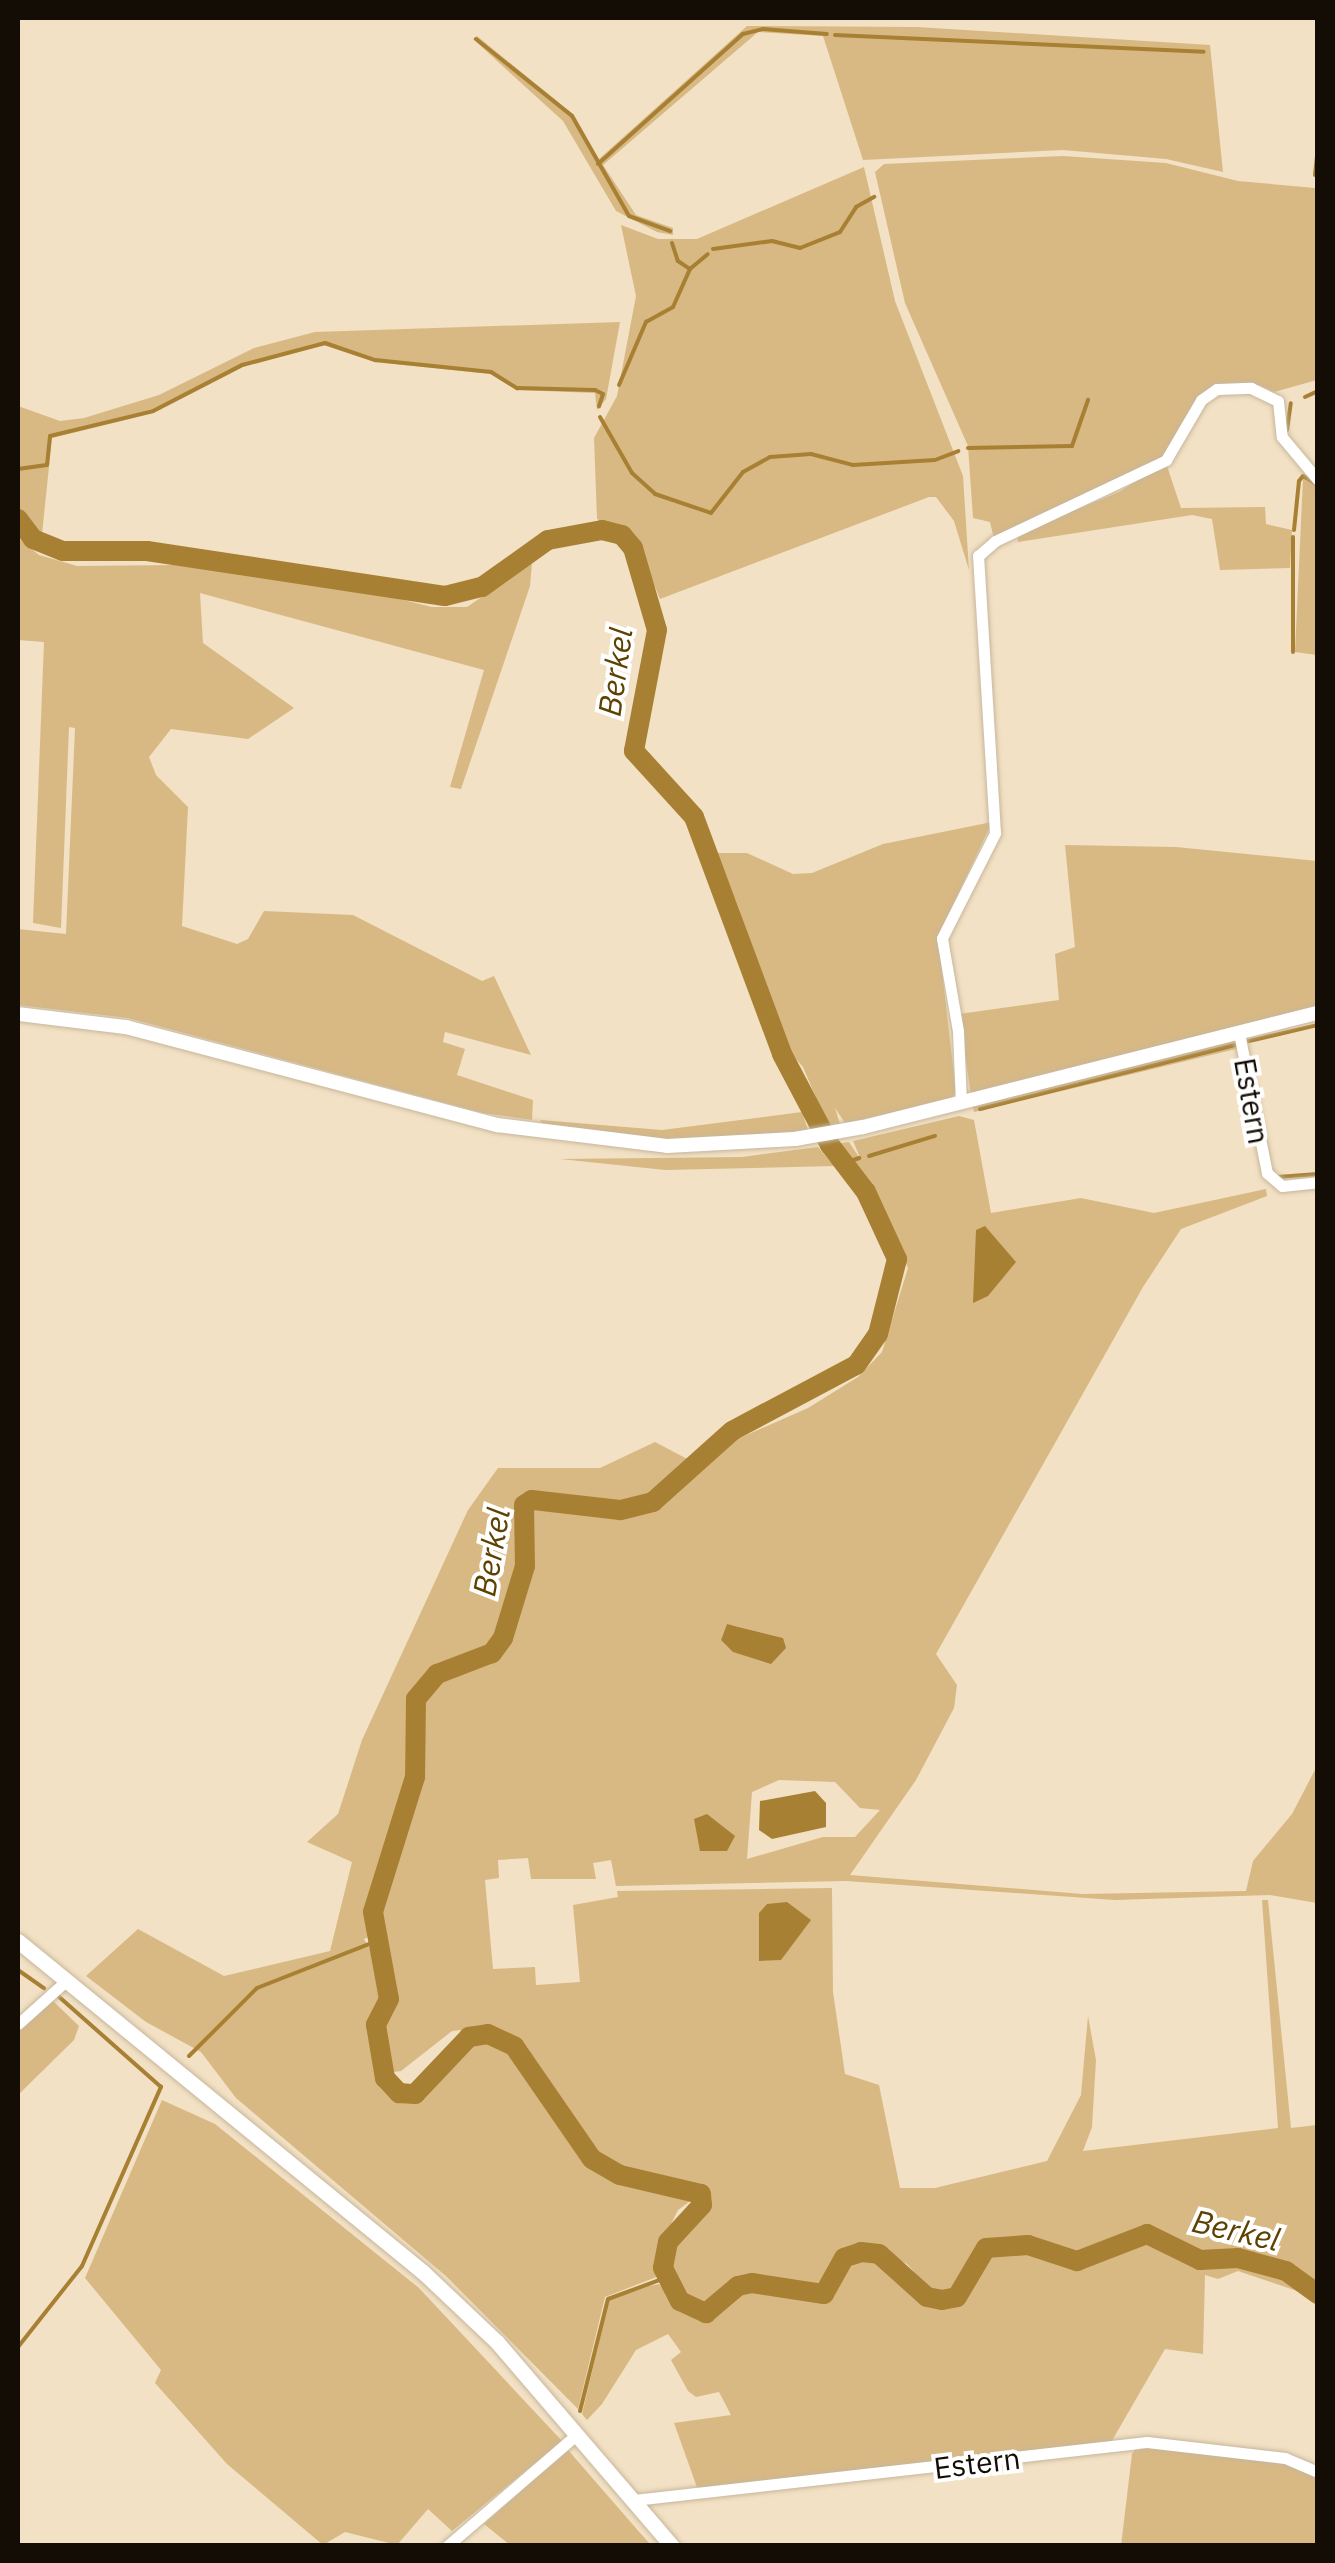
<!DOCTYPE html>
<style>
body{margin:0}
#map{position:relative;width:1335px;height:2563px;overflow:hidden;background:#f2e1c4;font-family:"IBM Plex Sans",sans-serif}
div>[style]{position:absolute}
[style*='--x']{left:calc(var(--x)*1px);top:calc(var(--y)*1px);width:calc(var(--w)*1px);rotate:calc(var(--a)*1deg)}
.green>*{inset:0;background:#d8b984}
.water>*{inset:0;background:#a88033}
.stream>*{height:4px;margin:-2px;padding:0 2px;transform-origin:2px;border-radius:2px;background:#a88033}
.river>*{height:20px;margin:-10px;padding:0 10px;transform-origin:10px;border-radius:10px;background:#a88033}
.roads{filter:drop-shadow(0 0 2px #c7b69b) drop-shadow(0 0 2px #c7b69b)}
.minor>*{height:11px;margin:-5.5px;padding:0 5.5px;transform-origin:5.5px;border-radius:5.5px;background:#fff}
.tertiary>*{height:14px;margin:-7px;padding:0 7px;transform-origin:7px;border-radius:7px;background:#fff}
.secondary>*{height:15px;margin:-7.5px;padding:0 7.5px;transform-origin:7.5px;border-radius:7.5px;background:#fff}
span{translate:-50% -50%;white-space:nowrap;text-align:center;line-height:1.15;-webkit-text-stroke:8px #fff;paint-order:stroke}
.street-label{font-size:30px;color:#130d05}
.water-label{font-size:32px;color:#5e4202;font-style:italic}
.frame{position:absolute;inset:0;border:20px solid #130d05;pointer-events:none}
</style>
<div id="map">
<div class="green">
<div style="clip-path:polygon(747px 26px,917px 27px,1210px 45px,1223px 172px,1166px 159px,1063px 150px,863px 160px,823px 36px,758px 32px,603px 165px,636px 215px,673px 228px,673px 235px,657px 232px,616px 211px,563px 121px,473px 39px,477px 36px,574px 115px,599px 159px)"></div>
<div style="clip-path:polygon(1063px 156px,1166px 163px,1238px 181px,1315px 188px,1317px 380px,1274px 392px,1259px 385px,1217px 386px,1164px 458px,994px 539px,990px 522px,973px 518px,968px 446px,905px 303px,875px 172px,884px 164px)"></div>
<div style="clip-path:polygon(864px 167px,895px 301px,963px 476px,969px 570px,954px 521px,936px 497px,929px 497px,660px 599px,634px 536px,597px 519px,594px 438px,617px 396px,636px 296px,621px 225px,658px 239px,697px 239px)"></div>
<div style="clip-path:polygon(620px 322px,606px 399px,597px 410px,595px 393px,517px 390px,491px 374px,375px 362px,323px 345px,243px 367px,154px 413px,52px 438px,42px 534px,20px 512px,18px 406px,60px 421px,84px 418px,159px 395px,254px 348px,315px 332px)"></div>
<div style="clip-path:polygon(1166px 463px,1181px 508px,1265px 507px,1266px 524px,1292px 530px,1290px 568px,1220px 570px,1212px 519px,1192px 515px,1018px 542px,1017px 534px,1119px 492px)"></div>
<div style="clip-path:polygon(1303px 479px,1317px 487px,1317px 655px,1295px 652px)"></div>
<div style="clip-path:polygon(18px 538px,39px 555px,77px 566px,174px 565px,358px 589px,432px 607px,467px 607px,532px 563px,530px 586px,461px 789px,450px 787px,484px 670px,200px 593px,203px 643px,294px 708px,248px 739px,171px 729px,149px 757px,156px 775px,188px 807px,182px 926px,237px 944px,248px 939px,264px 911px,353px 915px,482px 981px,494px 976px,531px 1055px,445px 1032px,443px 1042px,465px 1049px,457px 1075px,533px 1100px,532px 1120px,483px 1113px,128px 1018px,18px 1005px,18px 929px,66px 934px,75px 728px,69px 727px,61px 928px,33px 923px,44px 642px,18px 640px)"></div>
<div style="clip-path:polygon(992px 822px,938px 937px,956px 1092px,950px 1100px,845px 1123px,835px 1108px,840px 1124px,828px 1126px,803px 1067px,785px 1046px,747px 956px,739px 909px,717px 853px,747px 853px,793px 874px,812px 873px,883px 844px)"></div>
<div style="clip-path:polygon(1065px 845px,1176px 847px,1317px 861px,1317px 1008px,971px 1095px,959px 1014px,1059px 1000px,1055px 954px,1075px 947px)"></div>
<div style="clip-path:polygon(1233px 1040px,1240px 1048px,974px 1112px,973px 1106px)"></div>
<div style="clip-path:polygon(802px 1112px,808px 1130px,680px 1141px,545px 1129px,540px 1120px,662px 1130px)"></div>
<div style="clip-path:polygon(evenodd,959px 1116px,974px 1120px,991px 1213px,1081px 1198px,1154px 1213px,1266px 1189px,1267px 1196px,1181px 1229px,1143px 1287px,936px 1654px,957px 1685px,954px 1708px,916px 1780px,850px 1875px,1082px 1894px,1246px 1891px,1253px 1861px,1292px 1814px,1317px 1766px,1317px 1903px,1270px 1895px,1115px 1900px,846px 1881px,616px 1886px,611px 1860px,593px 1863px,596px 1879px,531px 1879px,528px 1858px,498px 1860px,499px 1878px,485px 1880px,493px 1969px,535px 1967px,536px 1985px,580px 1982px,573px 1905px,618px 1897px,617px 1891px,832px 1888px,833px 1992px,845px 2074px,879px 2085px,900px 2188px,935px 2188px,1047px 2161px,1081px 2095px,1088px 2016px,1096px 2060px,1092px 2127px,1083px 2151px,1278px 2128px,1262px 1900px,1268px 1900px,1291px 2128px,1317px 2125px,1317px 2286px,1288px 2268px,1241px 2253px,1203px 2255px,1177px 2238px,1135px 2228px,1083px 2255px,993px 2240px,975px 2254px,951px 2295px,931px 2291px,907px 2264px,867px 2244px,842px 2252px,818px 2291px,747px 2278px,705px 2301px,691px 2302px,669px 2272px,670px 2255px,685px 2228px,709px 2210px,710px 2192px,625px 2172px,595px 2155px,521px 2044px,488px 2027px,452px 2031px,401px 2071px,379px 2074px,389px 2093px,420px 2099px,462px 2046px,498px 2041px,589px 2163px,619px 2181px,693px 2199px,678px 2210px,660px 2246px,659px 2276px,605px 2297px,578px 2409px,447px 2277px,236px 2098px,201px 2052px,146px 2022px,86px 1976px,138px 1929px,224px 1976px,330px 1951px,352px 1862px,307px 1842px,338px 1814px,362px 1740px,468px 1510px,498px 1468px,600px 1468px,655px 1442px,691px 1461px,637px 1504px,532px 1495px,521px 1502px,520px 1576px,502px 1635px,485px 1652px,428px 1675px,413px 1696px,411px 1775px,372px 1899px,372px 1935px,364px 1939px,379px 1964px,383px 1996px,370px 2022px,375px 2060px,393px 2002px,392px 1964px,377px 1913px,419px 1778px,421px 1698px,433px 1682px,489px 1660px,509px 1639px,528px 1576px,529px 1508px,623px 1514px,654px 1507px,726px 1444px,808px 1408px,858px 1377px,882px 1352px,908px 1268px,872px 1189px,836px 1144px,849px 1142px,861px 1160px,853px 1141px,959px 1116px,727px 1625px,736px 1626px,783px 1638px,746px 1656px,721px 1640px,727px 1625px,959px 1116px,779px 1780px,835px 1782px,860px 1808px,880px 1810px,855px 1837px,823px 1837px,747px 1859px,752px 1792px,779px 1780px)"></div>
<div style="clip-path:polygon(818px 1147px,834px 1166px,665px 1170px,560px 1159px,742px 1157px)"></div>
<div style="clip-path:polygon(52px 2000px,79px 2026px,74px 2040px,18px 2095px,18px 2030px)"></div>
<div style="clip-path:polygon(162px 2100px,215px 2124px,419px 2288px,562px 2441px,452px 2531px,428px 2509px,397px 2545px,345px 2532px,323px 2545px,227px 2464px,155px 2383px,161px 2370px,85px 2278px)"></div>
<div style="clip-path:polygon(1146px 2239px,1203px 2266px,1239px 2264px,1282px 2277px,1309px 2295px,1238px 2271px,1218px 2279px,1205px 2275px,1203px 2354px,1165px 2349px,1110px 2444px,698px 2490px,674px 2423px,731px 2415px,719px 2392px,696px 2397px,688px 2391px,671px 2360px,681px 2352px,668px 2334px,636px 2350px,602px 2404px,587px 2420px,582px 2414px,609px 2300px,649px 2286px,659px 2284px,690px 2316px,703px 2318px,743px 2290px,823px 2300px,848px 2268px,871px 2258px,894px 2271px,919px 2301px,956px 2303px,994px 2250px,1022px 2250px,1085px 2265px)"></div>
<div style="clip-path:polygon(1160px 2446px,1287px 2464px,1317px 2477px,1317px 2545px,1121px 2546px,1132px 2454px,1137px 2447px)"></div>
<div style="clip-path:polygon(568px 2450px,641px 2534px,651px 2545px,510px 2545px,484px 2524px)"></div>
</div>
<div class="water">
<div style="clip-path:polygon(985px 1226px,1016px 1262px,988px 1296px,973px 1303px,976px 1230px)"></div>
<div style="clip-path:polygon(727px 1624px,783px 1638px,786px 1648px,771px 1664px,733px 1652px,721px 1640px)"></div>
<div style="clip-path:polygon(815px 1791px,826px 1803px,826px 1827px,772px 1839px,759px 1830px,760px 1801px)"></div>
<div style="clip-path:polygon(707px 1814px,735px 1836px,727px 1851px,700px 1851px,694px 1819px)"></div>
<div style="clip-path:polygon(787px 1902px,811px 1920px,781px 1960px,759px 1961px,759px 1913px,767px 1904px)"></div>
</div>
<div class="stream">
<div style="--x:835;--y:35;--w:369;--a:2.6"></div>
<div style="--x:476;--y:39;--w:123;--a:38.7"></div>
<div style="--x:572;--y:116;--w:115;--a:60.3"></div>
<div style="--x:629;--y:216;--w:44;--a:20.1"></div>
<div style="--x:598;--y:164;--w:195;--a:-41.9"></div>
<div style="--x:743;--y:34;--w:21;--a:-14"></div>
<div style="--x:763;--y:29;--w:64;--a:4.5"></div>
<div style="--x:1315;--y:175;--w:30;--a:-84"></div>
<div style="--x:672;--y:243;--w:19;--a:72"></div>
<div style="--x:678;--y:261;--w:14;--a:34"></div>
<div style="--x:713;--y:249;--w:60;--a:-7.7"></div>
<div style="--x:772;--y:241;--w:29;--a:14"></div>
<div style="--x:800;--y:248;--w:43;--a:-21.8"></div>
<div style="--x:840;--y:232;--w:30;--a:-57"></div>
<div style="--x:856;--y:207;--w:21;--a:-29"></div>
<div style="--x:619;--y:385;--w:69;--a:-66.8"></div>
<div style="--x:646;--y:322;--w:31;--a:-29"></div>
<div style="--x:673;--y:307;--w:42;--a:-65.9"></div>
<div style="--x:690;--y:269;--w:23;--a:-40"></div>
<div style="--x:1305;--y:397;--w:14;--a:-25"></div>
<div style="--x:600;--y:417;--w:64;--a:60.3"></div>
<div style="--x:632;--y:473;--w:31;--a:42"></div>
<div style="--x:655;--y:494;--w:59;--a:18.7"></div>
<div style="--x:711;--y:513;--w:52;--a:-52"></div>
<div style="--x:743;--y:472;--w:31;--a:-29"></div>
<div style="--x:770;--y:457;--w:41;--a:-4.2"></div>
<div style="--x:811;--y:454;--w:43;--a:14.7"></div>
<div style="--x:853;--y:465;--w:82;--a:-3.5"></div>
<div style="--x:935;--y:460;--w:25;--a:-21"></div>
<div style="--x:1287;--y:430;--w:27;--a:-82"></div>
<div style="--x:968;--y:448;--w:104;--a:-1.1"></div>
<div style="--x:1072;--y:446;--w:49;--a:-70.8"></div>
<div style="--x:18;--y:469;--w:29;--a:-8"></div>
<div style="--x:47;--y:465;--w:29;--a:-84"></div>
<div style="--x:50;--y:436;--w:106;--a:-13.6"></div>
<div style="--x:153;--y:411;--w:100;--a:-27.3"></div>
<div style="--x:242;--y:365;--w:86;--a:-14.8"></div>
<div style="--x:325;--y:343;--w:53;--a:18.8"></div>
<div style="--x:375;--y:360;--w:117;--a:5.9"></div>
<div style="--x:491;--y:372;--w:31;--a:32"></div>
<div style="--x:517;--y:388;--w:78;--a:1.5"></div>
<div style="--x:595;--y:390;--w:9;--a:27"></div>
<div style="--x:603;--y:394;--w:13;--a:108"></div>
<div style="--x:1294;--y:530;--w:49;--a:-84.2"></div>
<div style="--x:1299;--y:481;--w:6;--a:-51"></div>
<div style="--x:1303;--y:476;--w:15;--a:32"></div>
<div style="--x:1293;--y:652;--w:115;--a:-90"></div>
<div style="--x:1249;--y:1041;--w:71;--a:-13.1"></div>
<div style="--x:980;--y:1109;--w:266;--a:-14.1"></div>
<div style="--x:869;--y:1156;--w:69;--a:-16.9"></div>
<div style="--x:847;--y:1162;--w:13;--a:-18"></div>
<div style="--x:1278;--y:1177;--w:40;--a:-4.3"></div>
<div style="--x:18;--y:1970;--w:32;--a:35"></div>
<div style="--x:189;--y:2056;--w:96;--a:-45"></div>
<div style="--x:257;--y:1988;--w:129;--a:-21.4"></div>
<div style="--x:18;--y:2347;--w:103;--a:-51.7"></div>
<div style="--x:82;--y:2266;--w:196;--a:-66.2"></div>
<div style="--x:161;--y:2087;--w:137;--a:-138.5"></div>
<div style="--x:580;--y:2411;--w:115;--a:-76"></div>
<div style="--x:608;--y:2299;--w:61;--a:-20.2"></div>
</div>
<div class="river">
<div style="--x:18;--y:519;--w:25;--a:53"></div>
<div style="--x:33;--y:539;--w:32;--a:22"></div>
<div style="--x:63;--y:551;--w:84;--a:0"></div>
<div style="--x:147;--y:551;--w:301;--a:8.6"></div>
<div style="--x:445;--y:596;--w:38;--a:-14"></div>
<div style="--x:482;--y:587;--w:81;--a:-35.5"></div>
<div style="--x:548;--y:540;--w:55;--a:-10.5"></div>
<div style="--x:602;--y:530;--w:21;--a:14"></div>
<div style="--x:622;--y:535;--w:17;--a:50"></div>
<div style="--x:633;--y:548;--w:85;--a:73.7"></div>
<div style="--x:657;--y:630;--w:123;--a:100.8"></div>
<div style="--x:634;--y:751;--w:89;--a:47.7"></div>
<div style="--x:694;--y:817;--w:253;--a:69.6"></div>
<div style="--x:782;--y:1054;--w:103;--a:62.2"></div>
<div style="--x:830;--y:1145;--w:59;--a:52.5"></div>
<div style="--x:866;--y:1192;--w:74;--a:65.2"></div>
<div style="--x:897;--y:1259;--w:77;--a:104.2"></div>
<div style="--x:878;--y:1334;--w:38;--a:125"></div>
<div style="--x:856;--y:1365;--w:140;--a:152"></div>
<div style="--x:732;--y:1431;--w:106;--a:138.1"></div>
<div style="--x:653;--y:1502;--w:34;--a:166"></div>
<div style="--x:620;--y:1510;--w:89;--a:-173.5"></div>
<div style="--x:532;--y:1500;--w:9;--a:148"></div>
<div style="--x:524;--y:1505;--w:61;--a:89.1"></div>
<div style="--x:525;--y:1566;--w:75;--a:107"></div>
<div style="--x:503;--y:1638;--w:19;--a:126"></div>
<div style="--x:492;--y:1653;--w:59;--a:159.1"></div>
<div style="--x:437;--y:1674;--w:33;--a:130"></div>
<div style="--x:416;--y:1699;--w:78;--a:90.7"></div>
<div style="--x:415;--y:1777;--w:141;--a:107.3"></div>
<div style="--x:373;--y:1912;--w:88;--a:79.6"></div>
<div style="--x:389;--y:1999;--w:29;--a:117"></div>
<div style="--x:376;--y:2025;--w:54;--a:80.4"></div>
<div style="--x:385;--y:2078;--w:21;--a:47"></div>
<div style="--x:399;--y:2093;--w:16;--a:4"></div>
<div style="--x:415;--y:2094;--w:79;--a:-46.5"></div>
<div style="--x:469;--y:2037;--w:19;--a:-9"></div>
<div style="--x:488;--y:2034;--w:29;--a:25"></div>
<div style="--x:514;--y:2046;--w:137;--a:55.4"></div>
<div style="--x:592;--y:2159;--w:32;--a:30"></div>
<div style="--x:620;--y:2175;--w:83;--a:13.2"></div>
<div style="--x:701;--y:2194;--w:11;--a:85"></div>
<div style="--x:702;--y:2205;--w:50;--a:132.6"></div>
<div style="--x:668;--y:2242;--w:26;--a:101"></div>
<div style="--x:663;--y:2268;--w:37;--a:63"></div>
<div style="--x:680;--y:2301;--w:29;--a:25"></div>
<div style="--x:706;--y:2313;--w:42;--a:-40.2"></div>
<div style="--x:738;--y:2286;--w:14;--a:-12"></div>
<div style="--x:752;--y:2283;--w:73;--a:8.7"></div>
<div style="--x:824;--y:2294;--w:41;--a:-60.9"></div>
<div style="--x:844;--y:2258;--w:18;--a:-19"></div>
<div style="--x:861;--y:2252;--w:18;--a:6"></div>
<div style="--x:879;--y:2254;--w:64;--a:41.9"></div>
<div style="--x:927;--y:2297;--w:15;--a:11"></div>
<div style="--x:942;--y:2300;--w:15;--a:-11"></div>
<div style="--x:957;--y:2297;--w:57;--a:-59.4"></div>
<div style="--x:986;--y:2248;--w:42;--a:-4.1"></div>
<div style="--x:1028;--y:2245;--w:52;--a:18.1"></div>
<div style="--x:1077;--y:2261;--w:75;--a:-21.1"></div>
<div style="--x:1147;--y:2234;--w:59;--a:26.1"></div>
<div style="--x:1200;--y:2260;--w:38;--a:-3"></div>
<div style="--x:1238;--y:2258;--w:50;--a:15.2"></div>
<div style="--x:1286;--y:2271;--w:39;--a:36"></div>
</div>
<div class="roads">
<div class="minor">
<div style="--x:1239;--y:1033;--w:143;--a:78.7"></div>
<div style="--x:1267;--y:1173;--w:20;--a:41"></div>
<div style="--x:1282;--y:1186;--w:36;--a:-6"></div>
<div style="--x:961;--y:1103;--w:72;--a:-92.4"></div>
<div style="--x:958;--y:1031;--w:94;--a:-99.8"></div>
<div style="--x:942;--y:938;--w:118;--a:-63.2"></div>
<div style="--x:995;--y:833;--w:278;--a:-93.5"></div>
<div style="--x:978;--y:556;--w:23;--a:-41"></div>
<div style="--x:995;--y:541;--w:189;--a:-25.3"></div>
<div style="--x:1166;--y:460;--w:69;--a:-59.7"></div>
<div style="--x:1201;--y:400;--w:19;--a:-35"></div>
<div style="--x:1217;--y:389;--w:34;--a:-2"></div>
<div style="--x:1251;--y:388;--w:30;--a:26"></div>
<div style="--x:1278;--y:401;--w:36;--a:84"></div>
<div style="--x:1282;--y:437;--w:56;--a:50.1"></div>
<div style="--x:18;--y:2024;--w:64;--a:-41.9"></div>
<div style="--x:634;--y:2500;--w:516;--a:-6.45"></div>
<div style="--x:1147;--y:2442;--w:139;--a:6.6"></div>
<div style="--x:1285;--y:2458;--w:36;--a:23"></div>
<div style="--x:447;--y:2546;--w:172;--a:-40.7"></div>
</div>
<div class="tertiary">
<div style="--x:18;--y:1014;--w:109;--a:6.9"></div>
<div style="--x:126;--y:1027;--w:384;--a:14.8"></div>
<div style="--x:497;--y:1125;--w:171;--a:7"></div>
<div style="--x:667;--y:1146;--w:128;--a:-3.1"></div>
<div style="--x:795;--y:1139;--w:69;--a:-10"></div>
<div style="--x:863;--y:1127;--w:469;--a:-14.1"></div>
</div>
<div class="secondary">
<div style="--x:18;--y:1941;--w:524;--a:39.27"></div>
<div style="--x:424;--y:2273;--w:100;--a:43.4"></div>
<div style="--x:497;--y:2342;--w:269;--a:49.4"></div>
</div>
</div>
<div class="street-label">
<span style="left:1252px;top:1101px;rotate:80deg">Estern</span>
<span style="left:977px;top:2463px;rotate:-7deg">Estern</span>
</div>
<div class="water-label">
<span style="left:615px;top:672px;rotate:-82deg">Berkel</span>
<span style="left:491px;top:1552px;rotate:-80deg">Berkel</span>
<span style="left:1236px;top:2230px;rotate:13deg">Berkel</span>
</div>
<div class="frame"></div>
</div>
